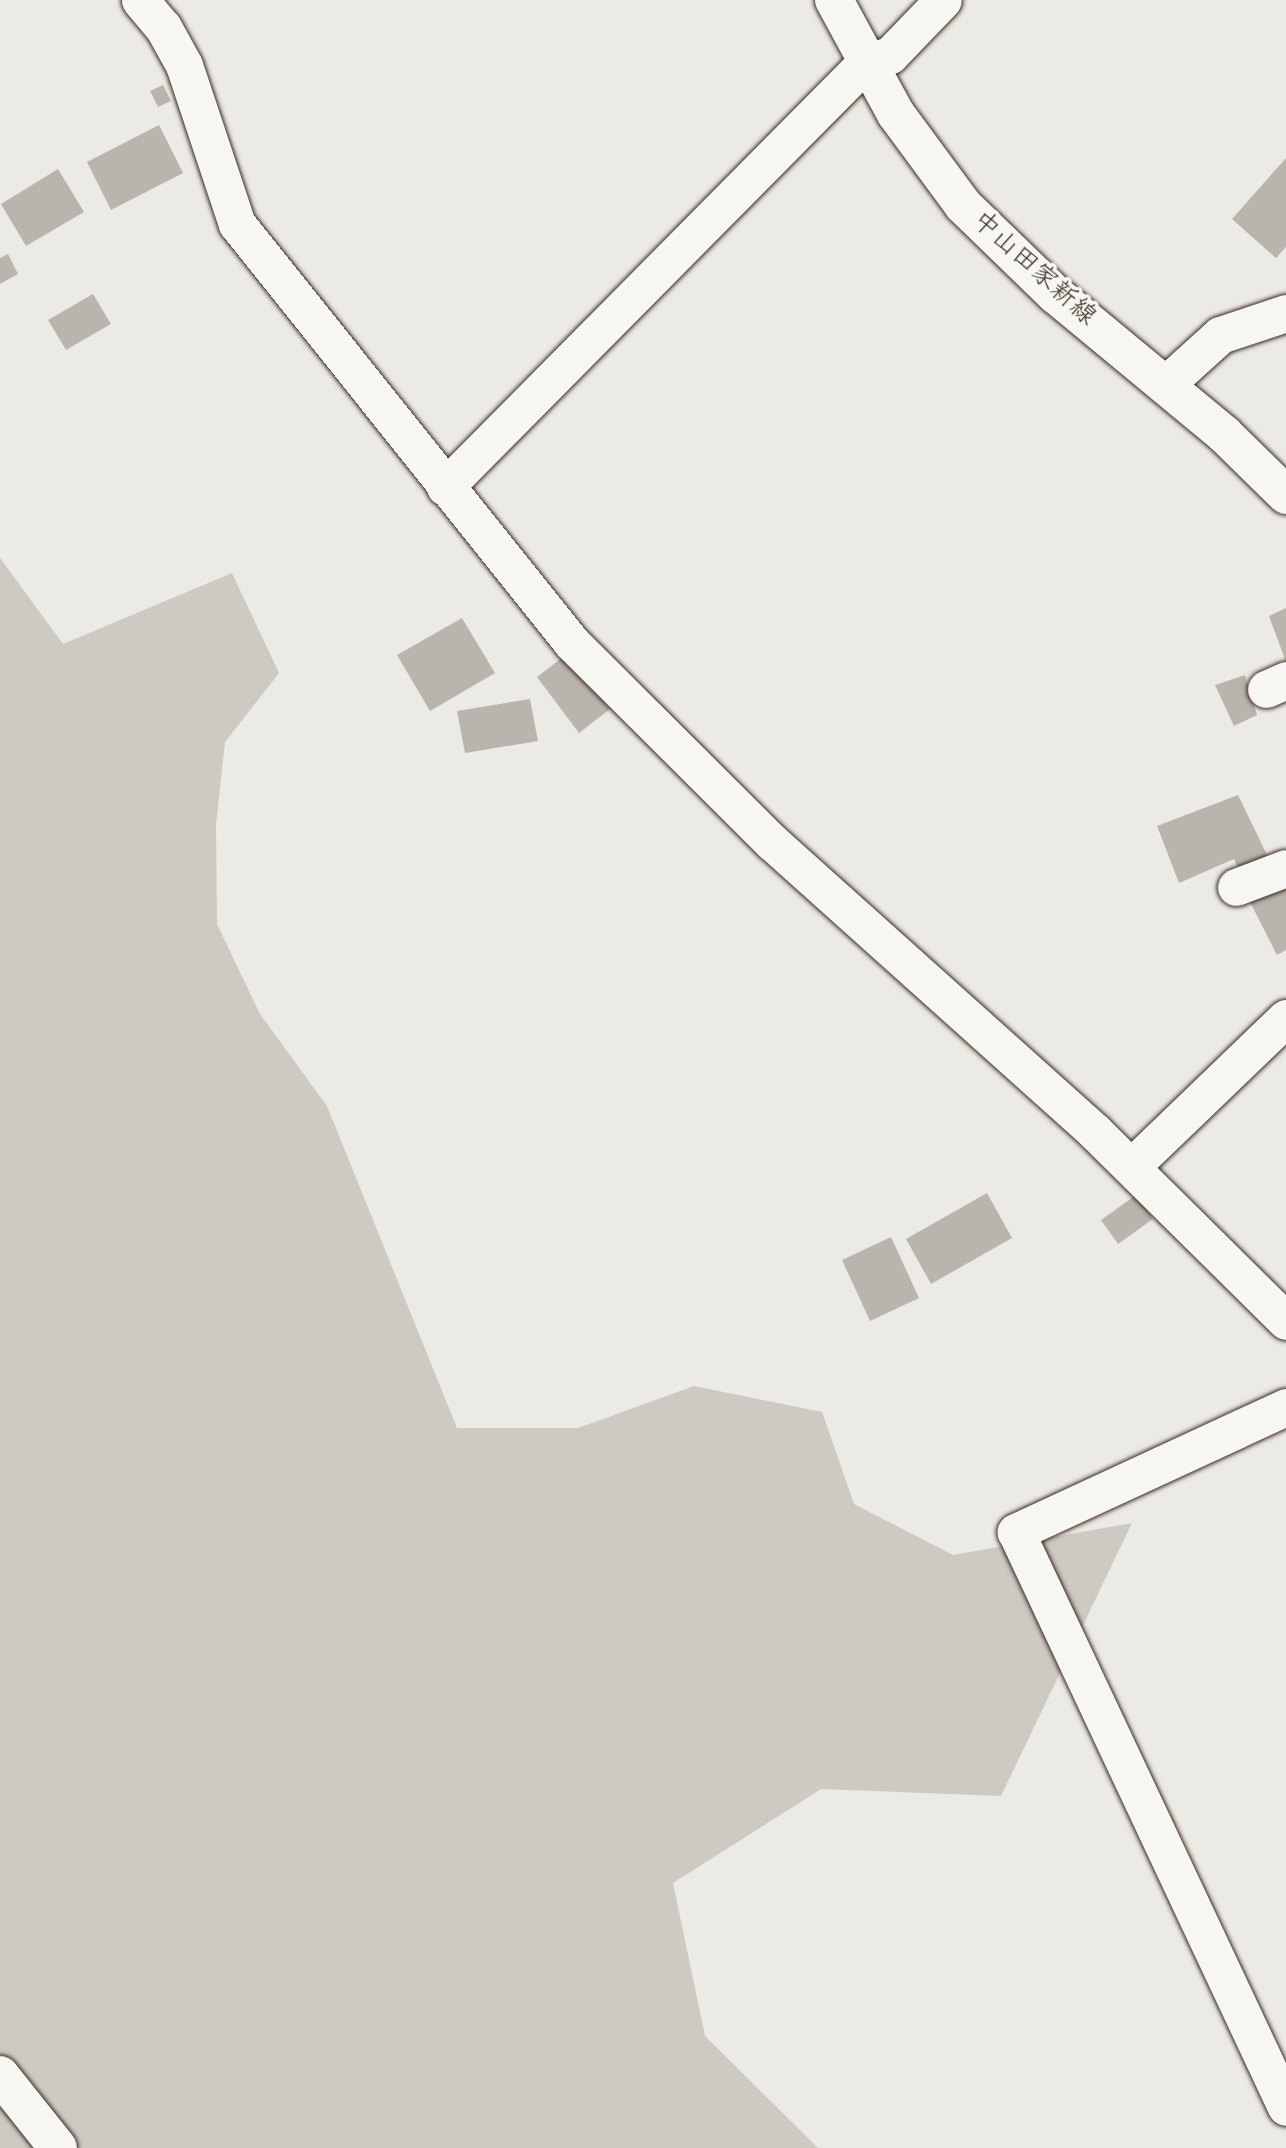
<!DOCTYPE html>
<meta charset="utf-8">
<style>
body{margin:0}
#map{position:relative;width:1286px;height:2148px;overflow:hidden;background:#ebeae5;font-family:Dekko,"Klee One",sans-serif}
div>[style]{position:absolute}
[style*='--x']{left:calc(var(--x)*1px);top:calc(var(--y)*1px);width:calc(var(--w)*1px);rotate:calc(var(--a)*1deg)}
.green>*{inset:0;background:#cdcac4}
.building>*{inset:0;background:#bab4ae}
.roads{filter:drop-shadow(0 0 2px #3b2a1e) drop-shadow(0 0 2px #3b2a1e)}
.minor>*{height:37px;margin:-18.5px;padding:0 18.5px;transform-origin:18.5px;border-radius:18.5px;background:#f6f6f2}
.tertiary>*{height:38px;margin:-19px;padding:0 19px;transform-origin:19px;border-radius:19px;background:#f6f6f2}
.secondary>*{height:38px;margin:-19px;padding:0 19px;transform-origin:19px;border-radius:19px;background:#f6f6f2}
span{translate:-50% -50%;white-space:nowrap;text-align:center;line-height:1.15;-webkit-text-stroke:7px #f6f6f2;paint-order:stroke}
.street-label{font-size:26px;color:#3b2a1e}
</style>
<div id="map">
<div class="green">
<div style="clip-path:polygon(0 558px,63px 644px,232px 573px,279px 673px,225px 742px,216px 825px,217px 924px,260px 1014px,327px 1106px,457px 1428px,578px 1428px,694px 1386px,822px 1412px,854px 1504px,953px 1555px,1132px 1523px,1001px 1796px,821px 1789px,673px 1883px,705px 2036px,818px 2148px,0 2148px)"></div>
</div>
<div class="building">
<div style="clip-path:polygon(163px 85px,171px 101px,158px 107px,150px 91px)"></div>
<div style="clip-path:polygon(159px 125px,183px 173px,111px 210px,87px 162px)"></div>
<div style="clip-path:polygon(1286px 158px,1286px 247px,1276px 258px,1232px 219px)"></div>
<div style="clip-path:polygon(58px 169px,84px 212px,26px 246px,1px 204px)"></div>
<div style="clip-path:polygon(8px 254px,18px 274px,0 284px,0 258px)"></div>
<div style="clip-path:polygon(93px 294px,111px 324px,66px 350px,48px 320px)"></div>
<div style="clip-path:polygon(1286px 608px,1286px 662px,1269px 616px)"></div>
<div style="clip-path:polygon(462px 618px,495px 673px,430px 711px,397px 655px)"></div>
<div style="clip-path:polygon(567px 654px,610px 709px,579px 733px,537px 677px)"></div>
<div style="clip-path:polygon(1245px 675px,1257px 715px,1234px 726px,1215px 685px)"></div>
<div style="clip-path:polygon(530px 699px,538px 741px,465px 753px,457px 711px)"></div>
<div style="clip-path:polygon(1238px 795px,1269px 859px,1239px 870px,1234px 859px,1179px 883px,1157px 826px)"></div>
<div style="clip-path:polygon(1286px 885px,1286px 950px,1277px 955px,1250px 902px)"></div>
<div style="clip-path:polygon(987px 1193px,1012px 1238px,931px 1284px,906px 1239px)"></div>
<div style="clip-path:polygon(1136px 1195px,1153px 1219px,1118px 1244px,1101px 1220px)"></div>
<div style="clip-path:polygon(891px 1237px,919px 1298px,870px 1321px,842px 1260px)"></div>
</div>
<div class="roads">
<div class="minor">
<div style="--x:140;--y:0;--w:35;--a:50"></div>
<div style="--x:163;--y:27;--w:43;--a:61.1"></div>
<div style="--x:184;--y:65;--w:168;--a:71.6"></div>
<div style="--x:237;--y:224;--w:536;--a:51.36"></div>
<div style="--x:572;--y:643;--w:282;--a:44.9"></div>
<div style="--x:772;--y:842;--w:433;--a:41.9"></div>
<div style="--x:1094;--y:1131;--w:270;--a:44.7"></div>
<div style="--x:1166;--y:384;--w:73;--a:-42.2"></div>
<div style="--x:1220;--y:335;--w:70;--a:-18.4"></div>
<div style="--x:445;--y:487;--w:598;--a:-45.27"></div>
<div style="--x:866;--y:62;--w:25;--a:-16"></div>
<div style="--x:890;--y:55;--w:76;--a:-46.1"></div>
<div style="--x:1266;--y:689;--w:22;--a:-24"></div>
<div style="--x:1236;--y:887;--w:53;--a:-20.8"></div>
<div style="--x:1131;--y:1167;--w:215;--a:-43.9"></div>
<div style="--x:1286;--y:1407;--w:298;--a:155.2"></div>
<div style="--x:1016;--y:1532;--w:635;--a:64.85"></div>
</div>
<div class="tertiary">
<div style="--x:0;--y:2075;--w:93;--a:51.5"></div>
</div>
<div class="secondary">
<div style="--x:834;--y:0;--w:130;--a:61.5"></div>
<div style="--x:896;--y:114;--w:113;--a:53.6"></div>
<div style="--x:963;--y:205;--w:129;--a:44.1"></div>
<div style="--x:1056;--y:295;--w:218;--a:39.6"></div>
<div style="--x:1224;--y:434;--w:87;--a:44.5"></div>
</div>
</div>
<div class="street-label">
<span style="left:1033px;top:270px;rotate:42deg">中山田家新線</span>
</div>
</div>
